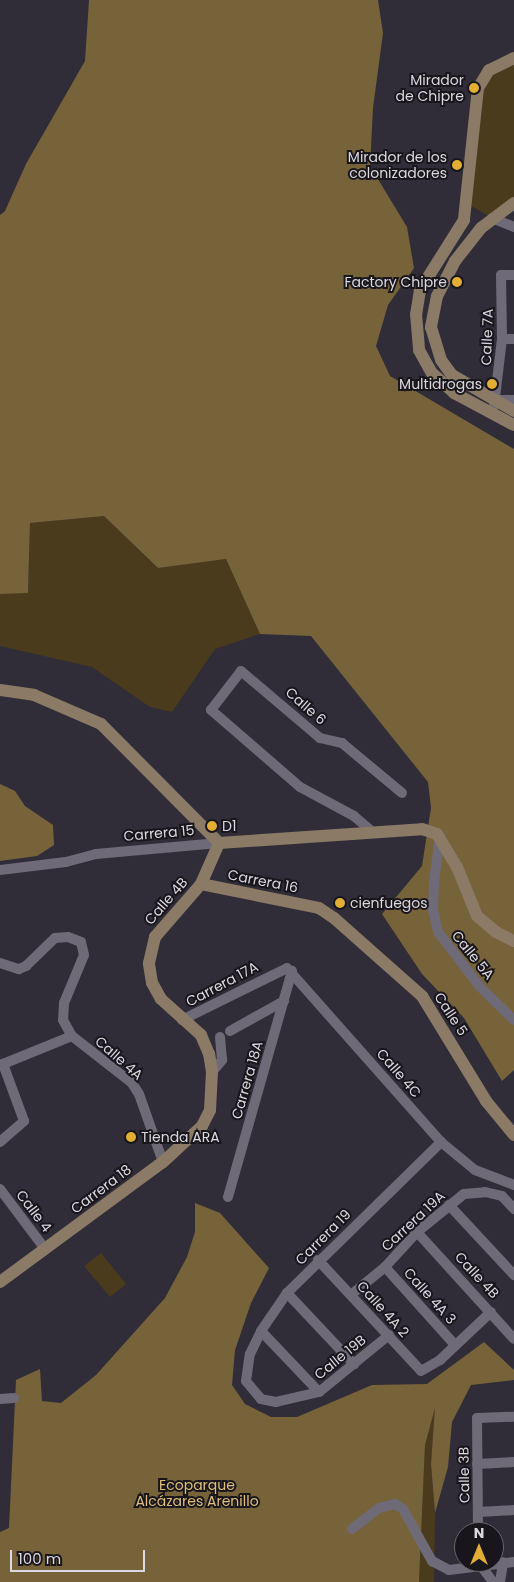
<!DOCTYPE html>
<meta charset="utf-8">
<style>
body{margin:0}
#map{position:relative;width:514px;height:1582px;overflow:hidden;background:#312d38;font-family:Poppins,sans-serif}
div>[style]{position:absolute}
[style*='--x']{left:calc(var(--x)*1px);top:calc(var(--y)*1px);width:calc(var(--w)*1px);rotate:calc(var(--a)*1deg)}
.green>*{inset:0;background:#493b1b}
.forest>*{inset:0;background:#77633a}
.street>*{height:10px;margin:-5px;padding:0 5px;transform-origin:5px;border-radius:5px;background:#6e6a77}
.secondary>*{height:12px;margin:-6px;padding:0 6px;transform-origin:6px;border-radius:6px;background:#8a7a66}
.dots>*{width:14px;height:14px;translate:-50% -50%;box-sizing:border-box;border:2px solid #18161b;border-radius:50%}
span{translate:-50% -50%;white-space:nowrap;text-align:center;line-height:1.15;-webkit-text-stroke:4px #18161b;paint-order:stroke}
.poi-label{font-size:14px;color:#dbd8df}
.right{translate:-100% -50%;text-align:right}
.left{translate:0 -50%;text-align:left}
.street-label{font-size:14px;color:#dbd8df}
.park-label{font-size:14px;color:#e0bf7b}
.north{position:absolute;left:454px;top:1522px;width:50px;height:50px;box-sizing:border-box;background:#18161b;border:1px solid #666469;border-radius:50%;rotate:0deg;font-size:14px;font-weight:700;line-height:20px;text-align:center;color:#dbd8df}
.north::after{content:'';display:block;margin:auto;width:18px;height:22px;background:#e2af34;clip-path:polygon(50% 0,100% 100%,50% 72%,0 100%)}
.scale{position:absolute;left:10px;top:1550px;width:135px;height:22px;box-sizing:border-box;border:2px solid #dbd8df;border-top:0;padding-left:6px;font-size:15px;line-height:18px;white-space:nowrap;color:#dbd8df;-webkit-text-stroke:4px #18161b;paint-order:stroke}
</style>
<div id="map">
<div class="green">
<div style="clip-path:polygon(514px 58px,514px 203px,492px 218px,468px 204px,483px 79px)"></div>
<div style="clip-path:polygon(104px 516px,158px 568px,226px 559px,260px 634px,215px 649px,172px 712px,150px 707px,92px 667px,0 646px,0 594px,28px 592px,30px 523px)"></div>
<div style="clip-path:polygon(101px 1253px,126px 1284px,110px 1297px,84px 1266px)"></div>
<div style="clip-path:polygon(436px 1404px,431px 1464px,435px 1513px,434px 1582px,419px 1582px,425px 1445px)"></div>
</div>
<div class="forest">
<div style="clip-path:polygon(89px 0,378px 0,383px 33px,373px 108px,370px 166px,407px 227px,414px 268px,388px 305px,376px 346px,390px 376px,514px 449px,514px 1070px,502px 1081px,464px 1018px,422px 974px,382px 914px,422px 866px,431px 808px,428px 782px,311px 636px,260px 634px,226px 559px,158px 568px,104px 516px,30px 523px,28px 593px,0 594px,0 215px,5px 211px,26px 164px,85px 61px)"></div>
<div style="clip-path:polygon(0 784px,15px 791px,25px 806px,53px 825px,54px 845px,37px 856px,0 861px)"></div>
<div style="clip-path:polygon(195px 1203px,220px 1213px,269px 1268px,251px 1303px,235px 1350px,232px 1385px,245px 1404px,271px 1417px,297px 1417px,372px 1385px,427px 1384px,484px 1342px,514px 1370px,514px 1380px,471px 1385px,452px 1422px,448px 1467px,435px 1513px,431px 1464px,435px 1408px,425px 1445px,419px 1582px,0 1582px,0 1532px,9px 1528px,16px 1380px,40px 1369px,42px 1401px,61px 1403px,96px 1375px,165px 1298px,187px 1257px,195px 1232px)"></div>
</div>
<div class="street">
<div style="--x:492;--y:218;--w:24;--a:22"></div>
<div style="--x:502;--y:339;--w:12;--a:0"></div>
<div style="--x:498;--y:400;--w:16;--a:0"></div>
<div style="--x:494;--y:406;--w:67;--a:-83.2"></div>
<div style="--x:502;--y:339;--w:64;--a:-90.9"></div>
<div style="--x:501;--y:275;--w:13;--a:0"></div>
<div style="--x:374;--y:833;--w:26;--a:-140"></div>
<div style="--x:354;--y:816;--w:61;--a:-151.8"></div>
<div style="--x:300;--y:787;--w:118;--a:-139.1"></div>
<div style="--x:211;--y:710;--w:49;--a:-52.4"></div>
<div style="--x:241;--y:671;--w:104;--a:40.3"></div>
<div style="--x:320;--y:738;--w:23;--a:13"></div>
<div style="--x:342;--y:743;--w:78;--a:39.8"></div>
<div style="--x:440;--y:836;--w:46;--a:97.4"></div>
<div style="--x:434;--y:882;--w:28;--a:92"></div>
<div style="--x:433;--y:910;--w:23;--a:77"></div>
<div style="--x:438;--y:932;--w:69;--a:52.6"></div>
<div style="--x:480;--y:987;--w:47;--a:44.1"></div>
<div style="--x:0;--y:870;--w:66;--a:-6.9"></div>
<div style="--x:66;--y:862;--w:31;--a:-15"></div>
<div style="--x:96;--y:854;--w:123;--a:-5.1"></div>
<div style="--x:0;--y:963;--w:20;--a:18"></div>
<div style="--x:19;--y:969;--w:8;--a:-23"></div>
<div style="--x:26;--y:966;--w:40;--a:-44"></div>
<div style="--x:55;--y:938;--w:13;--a:-4"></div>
<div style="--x:68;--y:937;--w:14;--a:21"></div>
<div style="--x:81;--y:942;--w:13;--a:77"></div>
<div style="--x:84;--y:955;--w:52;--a:112.6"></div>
<div style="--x:64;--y:1003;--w:17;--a:93"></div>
<div style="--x:63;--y:1020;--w:18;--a:61"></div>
<div style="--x:72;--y:1036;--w:76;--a:38.1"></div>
<div style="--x:132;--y:1083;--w:13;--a:58"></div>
<div style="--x:139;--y:1094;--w:72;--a:70.6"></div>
<div style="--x:182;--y:1020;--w:117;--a:-26.3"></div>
<div style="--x:287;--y:968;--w:232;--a:48.5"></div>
<div style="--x:441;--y:1142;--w:44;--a:39.5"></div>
<div style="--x:475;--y:1170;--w:42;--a:21"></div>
<div style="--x:230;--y:1031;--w:62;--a:-29.1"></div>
<div style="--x:212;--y:1072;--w:16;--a:-50"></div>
<div style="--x:222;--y:1060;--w:23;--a:-95"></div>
<div style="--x:0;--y:1142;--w:32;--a:-41"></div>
<div style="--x:24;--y:1121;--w:61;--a:-110.2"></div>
<div style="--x:3;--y:1064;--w:74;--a:-22.1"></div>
<div style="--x:0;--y:1189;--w:75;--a:53.1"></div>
<div style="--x:228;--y:1197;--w:235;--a:-74.2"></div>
<div style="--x:449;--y:1205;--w:96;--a:47.1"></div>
<div style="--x:417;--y:1232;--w:144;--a:47.8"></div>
<div style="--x:318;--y:1260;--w:151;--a:47.1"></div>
<div style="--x:421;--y:1371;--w:22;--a:-30"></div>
<div style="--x:440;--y:1360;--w:70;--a:-43.3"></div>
<div style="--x:385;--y:1267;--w:103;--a:48.1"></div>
<div style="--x:287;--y:1293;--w:98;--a:46.7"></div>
<div style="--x:352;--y:1294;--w:43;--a:-39.3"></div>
<div style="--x:385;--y:1267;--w:47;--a:-47.6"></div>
<div style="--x:417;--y:1232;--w:60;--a:-39"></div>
<div style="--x:464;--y:1194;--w:21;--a:-5"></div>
<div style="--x:485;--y:1192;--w:17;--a:13"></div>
<div style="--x:502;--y:1196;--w:18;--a:47"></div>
<div style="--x:261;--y:1331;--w:84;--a:46.4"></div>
<div style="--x:389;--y:1335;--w:90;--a:140.8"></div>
<div style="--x:319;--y:1392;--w:44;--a:166.9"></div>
<div style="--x:276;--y:1402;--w:15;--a:-169"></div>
<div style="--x:261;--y:1399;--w:23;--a:-130"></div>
<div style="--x:246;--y:1381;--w:27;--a:-82"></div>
<div style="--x:250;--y:1354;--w:25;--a:-64"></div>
<div style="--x:261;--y:1331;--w:46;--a:-55.6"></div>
<div style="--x:287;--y:1293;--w:216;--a:-44.4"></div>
<div style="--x:0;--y:1399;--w:14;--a:-4"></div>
<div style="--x:477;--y:1464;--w:37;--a:-3"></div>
<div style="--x:478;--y:1512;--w:36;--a:-3"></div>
<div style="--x:352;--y:1529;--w:34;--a:-38"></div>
<div style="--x:379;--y:1508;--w:16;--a:-14"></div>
<div style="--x:395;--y:1504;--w:9;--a:32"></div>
<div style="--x:403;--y:1509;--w:60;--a:60.9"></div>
<div style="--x:432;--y:1561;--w:19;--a:28"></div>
<div style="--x:449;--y:1570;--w:65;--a:-7"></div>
<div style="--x:478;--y:1532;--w:114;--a:-90.5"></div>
<div style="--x:477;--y:1418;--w:37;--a:-2"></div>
<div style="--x:478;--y:1562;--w:25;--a:53"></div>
<div style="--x:500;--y:1582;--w:20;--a:-81"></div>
</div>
<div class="secondary">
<div style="--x:514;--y:58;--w:28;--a:154"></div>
<div style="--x:489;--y:70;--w:21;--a:121"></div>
<div style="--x:478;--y:88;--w:133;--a:96.1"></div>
<div style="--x:464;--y:220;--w:83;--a:122.2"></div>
<div style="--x:420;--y:290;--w:24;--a:99"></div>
<div style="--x:416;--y:314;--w:36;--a:85"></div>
<div style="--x:419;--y:350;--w:26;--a:61"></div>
<div style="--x:432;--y:373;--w:30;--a:42"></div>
<div style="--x:454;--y:393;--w:68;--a:28.1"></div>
<div style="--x:514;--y:203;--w:41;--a:142.9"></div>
<div style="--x:481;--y:228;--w:42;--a:128.2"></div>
<div style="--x:455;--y:261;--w:39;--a:117"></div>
<div style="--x:437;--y:296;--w:32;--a:101"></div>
<div style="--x:431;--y:327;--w:34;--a:73"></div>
<div style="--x:441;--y:360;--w:19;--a:54"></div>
<div style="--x:452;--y:375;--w:72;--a:30.1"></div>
<div style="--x:0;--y:690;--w:34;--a:8"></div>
<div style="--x:34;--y:695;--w:73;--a:23.4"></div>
<div style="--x:101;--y:724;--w:168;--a:45.2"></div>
<div style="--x:219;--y:843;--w:203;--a:-3.9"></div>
<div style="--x:422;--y:829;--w:16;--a:18"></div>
<div style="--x:437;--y:834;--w:39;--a:59"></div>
<div style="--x:457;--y:867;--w:53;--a:67.8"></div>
<div style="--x:477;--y:916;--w:25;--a:40"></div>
<div style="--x:496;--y:932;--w:20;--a:27"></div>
<div style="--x:201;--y:884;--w:120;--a:11.5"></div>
<div style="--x:319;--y:908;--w:18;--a:34"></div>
<div style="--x:334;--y:918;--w:118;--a:41.6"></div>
<div style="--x:422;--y:996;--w:123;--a:58.6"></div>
<div style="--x:486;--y:1101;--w:44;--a:50.5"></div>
<div style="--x:0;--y:1282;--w:202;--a:-36.4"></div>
<div style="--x:163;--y:1162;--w:53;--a:-42.7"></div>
<div style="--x:202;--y:1126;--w:18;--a:-63"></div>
<div style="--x:210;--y:1110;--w:38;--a:-87"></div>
<div style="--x:212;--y:1072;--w:18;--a:-99"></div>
<div style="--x:209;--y:1054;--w:21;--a:-113"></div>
<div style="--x:201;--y:1035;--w:54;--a:-138"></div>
<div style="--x:161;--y:999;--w:18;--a:-119"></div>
<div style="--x:152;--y:983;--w:20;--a:-99"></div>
<div style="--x:149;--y:963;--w:27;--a:-77"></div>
<div style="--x:155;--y:937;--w:70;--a:-49"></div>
<div style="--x:201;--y:884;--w:45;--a:-66.3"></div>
</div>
<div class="dots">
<div style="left:474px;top:88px;background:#e2af34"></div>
<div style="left:457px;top:165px;background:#e2af34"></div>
<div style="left:457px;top:282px;background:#e2af34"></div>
<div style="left:492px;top:384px;background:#e2af34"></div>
<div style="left:212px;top:826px;background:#e2af34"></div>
<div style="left:340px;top:903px;background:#e2af34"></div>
<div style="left:131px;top:1137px;background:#e2af34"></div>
</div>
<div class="poi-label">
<span class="right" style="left:464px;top:88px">Mirador<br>de Chipre</span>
<span class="right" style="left:447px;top:165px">Mirador de los<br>colonizadores</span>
<span class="right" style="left:447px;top:282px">Factory Chipre</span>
<span class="right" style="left:482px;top:384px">Multidrogas</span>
<span class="left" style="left:222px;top:826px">D1</span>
<span class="left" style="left:350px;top:903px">cienfuegos</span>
<span class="left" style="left:141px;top:1137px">Tienda ARA</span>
</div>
<div class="street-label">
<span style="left:487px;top:337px;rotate:-88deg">Calle 7A</span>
<span style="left:306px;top:706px;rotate:41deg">Calle 6</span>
<span style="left:159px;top:833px;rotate:-5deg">Carrera 15</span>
<span style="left:263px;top:881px;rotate:11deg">Carrera 16</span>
<span style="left:166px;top:901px;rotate:-49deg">Calle 4B</span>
<span style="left:473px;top:955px;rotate:51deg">Calle 5A</span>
<span style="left:222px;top:984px;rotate:-28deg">Carrera 17A</span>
<span style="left:451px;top:1014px;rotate:57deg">Calle 5</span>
<span style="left:119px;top:1058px;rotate:41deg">Calle 4A</span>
<span style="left:399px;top:1073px;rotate:49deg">Calle 4C</span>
<span style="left:247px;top:1080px;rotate:-74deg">Carrera 18A</span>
<span style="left:101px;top:1189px;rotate:-37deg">Carrera 18</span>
<span style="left:34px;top:1211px;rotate:53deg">Calle 4</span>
<span style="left:413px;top:1221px;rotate:-43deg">Carrera 19A</span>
<span style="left:323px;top:1237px;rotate:-45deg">Carrera 19</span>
<span style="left:477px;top:1275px;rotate:47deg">Calle 4B</span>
<span style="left:430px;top:1296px;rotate:48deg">Calle 4A 3</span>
<span style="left:383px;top:1309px;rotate:48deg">Calle 4A 2</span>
<span style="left:340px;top:1357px;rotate:-39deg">Calle 19B</span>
<span style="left:464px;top:1475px;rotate:-91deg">Calle 3B</span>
</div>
<div class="park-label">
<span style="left:197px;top:1493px">Ecoparque<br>Alcázares Arenillo</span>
</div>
<div class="north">N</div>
<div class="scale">100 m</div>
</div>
